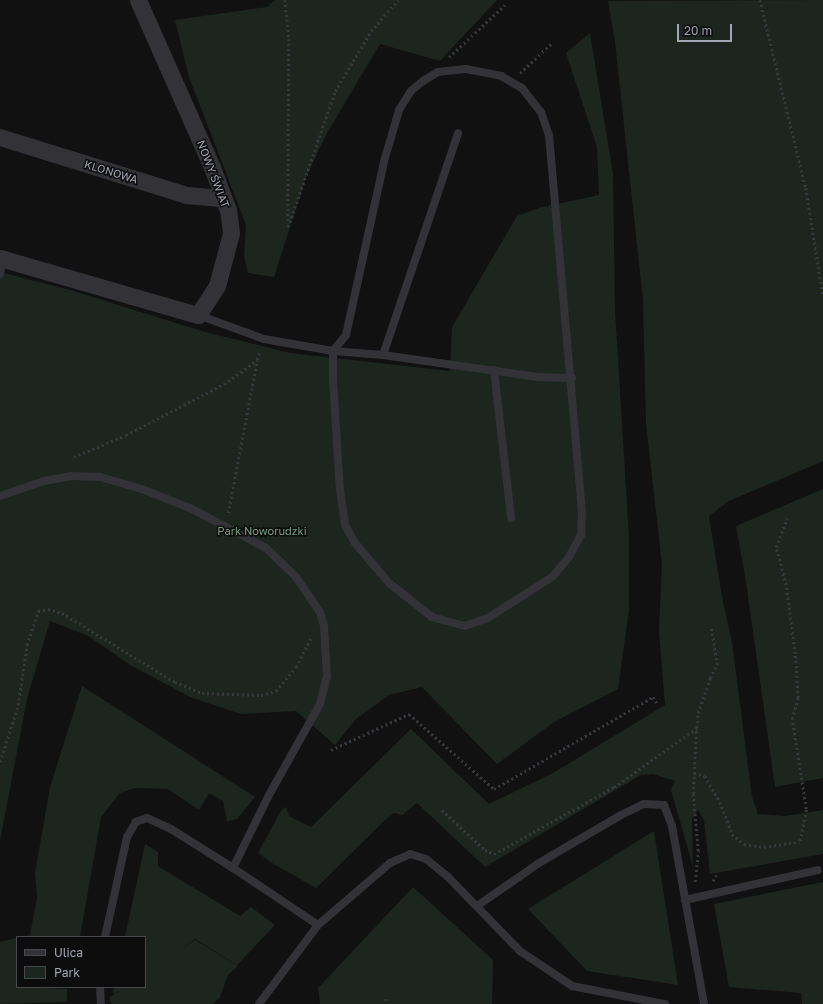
<!DOCTYPE html>
<meta charset="utf-8">
<style>
body{margin:0}
#map{position:relative;width:823px;height:1004px;overflow:hidden;background:#111112;font-family:"Golos Text",sans-serif}
div>[style]{position:absolute}
[style*='--x']{left:calc(var(--x)*1px);top:calc(var(--y)*1px);width:calc(var(--w)*1px);rotate:calc(var(--a)*1deg)}
.green>*{inset:0;background:#1d251f}
.path>*{height:2.5px;margin-top:-1.25px;transform-origin:0;background:repeating-linear-gradient(90deg,#38393e 0 2px,transparent 0 5px)}
.lane>*{height:8px;margin:-4px;padding:0 4px;transform-origin:4px;border-radius:4px;background:#323237}
.street>*{height:17px;margin:-8.5px;padding:0 8.5px;transform-origin:8.5px;border-radius:8.5px;background:#323237}
span{translate:-50% -50%;white-space:nowrap;text-align:center;line-height:1.15;-webkit-text-stroke:3px #0c0c0d;paint-order:stroke}
.street-label{font-size:11px;color:#a2a5b3}
.park-label{font-size:11px;color:#799e82}
.legend{position:absolute;left:16px;top:936px;width:130px;height:52px;box-sizing:border-box;background:#0c0c0d;border:1px solid #48494f;margin:0;padding:5px 7px;list-style:none;font-size:12px;color:#a2a5b3}
.legend li{display:flex;align-items:center;gap:8px;height:20px}
.legend b{width:20px;border:1px solid #48494f}
.scale{position:absolute;left:677px;top:24px;width:55px;height:18px;box-sizing:border-box;border:2px solid #a2a5b3;border-top:0;padding-left:5px;font-size:12px;line-height:14px;white-space:nowrap;color:#a2a5b3;-webkit-text-stroke:3px #0c0c0d;paint-order:stroke}
</style>
<div id="map">
<div class="green">
<div style="clip-path:polygon(275px 0,497px 0,440px 61px,380px 44px,327px 133px,306px 177px,274px 277px,248px 273px,244px 256px,246px 225px,189px 77px,175px 20px,267px 7px)"></div>
<div style="clip-path:polygon(823px 0,823px 461px,729px 501px,709px 516px,722px 597px,732px 642px,752px 797px,758px 814px,785px 816px,823px 810px,823px 854px,710px 874px,704px 820px,698px 810px,692px 819px,693px 867px,671px 790px,675px 781px,653px 774px,641px 775px,485px 867px,417px 803px,402px 815px,394px 813px,385px 820px,316px 888px,272px 863px,258px 853px,282px 809px,286px 807px,289px 816px,311px 827px,411px 729px,489px 804px,553px 773px,665px 705px,659px 631px,662px 564px,646px 424px,643px 300px,615px 42px,608px 1px)"></div>
<div style="clip-path:polygon(590px 33px,613px 174px,615px 310px,629px 537px,629px 610px,618px 689px,554px 722px,497px 764px,422px 687px,389px 695px,356px 719px,335px 745px,296px 711px,241px 714px,190px 697px,132px 666px,88px 636px,50px 621px,27px 699px,0 841px,0 272px,70px 290px,205px 332px,290px 353px,450px 371px,452px 327px,517px 216px,539px 208px,599px 195px,597px 147px,566px 53px)"></div>
<div style="clip-path:polygon(823px 489px,823px 778px,775px 787px,746px 582px,736px 526px)"></div>
<div style="clip-path:polygon(82px 686px,255px 797px,237px 819px,227px 821px,223px 801px,209px 793px,199px 810px,168px 789px,135px 788px,120px 793px,101px 817px,80px 937px,22px 937px,30px 935px,37px 898px,35px 873px,50px 787px)"></div>
<div style="clip-path:polygon(654px 831px,678px 985px,587px 971px,528px 909px)"></div>
<div style="clip-path:polygon(145px 844px,158px 852px,158px 866px,240px 916px,251px 907px,275px 925px,237px 965px,195px 939px,180px 950px,195px 940px,238px 966px,228px 975px,220px 997px,213px 1004px,112px 1004px,110px 1001px,110px 997px,121px 990px,113px 994px,114px 987px,145px 987px,145px 937px,125px 937px)"></div>
<div style="clip-path:polygon(823px 882px,823px 1004px,802px 1004px,801px 993px,729px 987px,714px 904px)"></div>
<div style="clip-path:polygon(413px 887px,493px 960px,492px 1004px,320px 1004px,318px 988px)"></div>
<div style="clip-path:polygon(17px 938px,17px 987px,67px 989px,67px 1002px,0 1004px,0 942px)"></div>
</div>
<div class="path">
<div style="--x:285;--y:0;--w:39;--a:84"></div>
<div style="--x:289;--y:39;--w:185;--a:90.3"></div>
<div style="--x:760;--y:0;--w:194;--a:76.3"></div>
<div style="--x:806;--y:188;--w:108;--a:81"></div>
<div style="--x:449;--y:57;--w:76;--a:-42.9"></div>
<div style="--x:520;--y:73;--w:45;--a:-43.2"></div>
<div style="--x:288;--y:227;--w:144;--a:-70.9"></div>
<div style="--x:335;--y:91;--w:70;--a:-59"></div>
<div style="--x:371;--y:31;--w:41;--a:-48.9"></div>
<div style="--x:74;--y:457;--w:56;--a:-22.9"></div>
<div style="--x:126;--y:435;--w:110;--a:-27.5"></div>
<div style="--x:224;--y:384;--w:41;--a:-36"></div>
<div style="--x:257;--y:360;--w:9;--a:-72"></div>
<div style="--x:228;--y:513;--w:155;--a:-79.2"></div>
<div style="--x:331;--y:750;--w:86;--a:-24.8"></div>
<div style="--x:409;--y:714;--w:113;--a:41.4"></div>
<div style="--x:494;--y:789;--w:184;--a:-30.1"></div>
<div style="--x:653;--y:697;--w:7;--a:56"></div>
<div style="--x:0;--y:762;--w:60;--a:-72.5"></div>
<div style="--x:18;--y:705;--w:61;--a:-81.5"></div>
<div style="--x:27;--y:645;--w:36;--a:-72"></div>
<div style="--x:38;--y:611;--w:10;--a:-11"></div>
<div style="--x:48;--y:609;--w:15;--a:16"></div>
<div style="--x:62;--y:613;--w:132;--a:31.4"></div>
<div style="--x:175;--y:682;--w:29;--a:22"></div>
<div style="--x:202;--y:693;--w:59;--a:1.9"></div>
<div style="--x:261;--y:695;--w:16;--a:-15"></div>
<div style="--x:276;--y:691;--w:31;--a:-50"></div>
<div style="--x:296;--y:667;--w:33;--a:-63"></div>
<div style="--x:694;--y:773;--w:11;--a:15"></div>
<div style="--x:705;--y:776;--w:30;--a:60"></div>
<div style="--x:720;--y:802;--w:34;--a:69"></div>
<div style="--x:732;--y:834;--w:16;--a:40"></div>
<div style="--x:744;--y:844;--w:20;--a:9"></div>
<div style="--x:764;--y:847;--w:36;--a:-9"></div>
<div style="--x:800;--y:841;--w:33;--a:-79"></div>
<div style="--x:806;--y:809;--w:91;--a:-98.8"></div>
<div style="--x:792;--y:719;--w:22;--a:-74"></div>
<div style="--x:798;--y:698;--w:44;--a:-93.9"></div>
<div style="--x:795;--y:654;--w:70;--a:-97.4"></div>
<div style="--x:786;--y:585;--w:39;--a:-105"></div>
<div style="--x:776;--y:547;--w:31;--a:-69"></div>
<div style="--x:442;--y:810;--w:59;--a:42.9"></div>
<div style="--x:485;--y:850;--w:10;--a:24"></div>
<div style="--x:494;--y:854;--w:137;--a:-29.2"></div>
<div style="--x:614;--y:787;--w:102;--a:-35.4"></div>
<div style="--x:713;--y:881;--w:7;--a:-63"></div>
<div style="--x:695;--y:882;--w:31;--a:-84"></div>
<div style="--x:698;--y:851;--w:57;--a:-95"></div>
<div style="--x:693;--y:794;--w:61;--a:-87.2"></div>
<div style="--x:696;--y:733;--w:20;--a:-84"></div>
<div style="--x:698;--y:713;--w:37;--a:-71"></div>
<div style="--x:710;--y:678;--w:15;--a:-62"></div>
<div style="--x:717;--y:665;--w:39;--a:-99"></div>
<div style="--x:386;--y:999;--w:5;--a:90"></div>
</div>
<div class="lane">
<div style="--x:466;--y:69;--w:36;--a:11"></div>
<div style="--x:501;--y:76;--w:24;--a:30"></div>
<div style="--x:522;--y:88;--w:31;--a:52"></div>
<div style="--x:541;--y:112;--w:24;--a:71"></div>
<div style="--x:549;--y:135;--w:378;--a:85"></div>
<div style="--x:582;--y:512;--w:23;--a:92"></div>
<div style="--x:581;--y:535;--w:25;--a:119"></div>
<div style="--x:569;--y:557;--w:26;--a:130"></div>
<div style="--x:552;--y:577;--w:76;--a:147.4"></div>
<div style="--x:488;--y:618;--w:24;--a:161"></div>
<div style="--x:465;--y:626;--w:34;--a:-165"></div>
<div style="--x:432;--y:617;--w:55;--a:-141.7"></div>
<div style="--x:389;--y:583;--w:52;--a:-130.4"></div>
<div style="--x:355;--y:543;--w:21;--a:-119"></div>
<div style="--x:345;--y:525;--w:34;--a:-98"></div>
<div style="--x:340;--y:491;--w:110;--a:-93.6"></div>
<div style="--x:333;--y:381;--w:30;--a:-90"></div>
<div style="--x:333;--y:351;--w:21;--a:-51"></div>
<div style="--x:346;--y:335;--w:181;--a:-77.6"></div>
<div style="--x:385;--y:158;--w:50;--a:-73.7"></div>
<div style="--x:399;--y:110;--w:22;--a:-58"></div>
<div style="--x:411;--y:91;--w:16;--a:-40"></div>
<div style="--x:423;--y:81;--w:17;--a:-31"></div>
<div style="--x:438;--y:72;--w:28;--a:-6"></div>
<div style="--x:0;--y:274;--w:15;--a:-79"></div>
<div style="--x:198;--y:315;--w:70;--a:20"></div>
<div style="--x:264;--y:339;--w:70;--a:9.9"></div>
<div style="--x:333;--y:351;--w:50;--a:4.6"></div>
<div style="--x:383;--y:355;--w:234;--a:-71.3"></div>
<div style="--x:383;--y:355;--w:156;--a:8.1"></div>
<div style="--x:537;--y:377;--w:35;--a:2"></div>
<div style="--x:494;--y:370;--w:149;--a:83.4"></div>
<div style="--x:0;--y:496;--w:46;--a:-18.8"></div>
<div style="--x:44;--y:481;--w:27;--a:-10"></div>
<div style="--x:71;--y:476;--w:29;--a:2"></div>
<div style="--x:100;--y:477;--w:44;--a:15.9"></div>
<div style="--x:142;--y:489;--w:52;--a:21.6"></div>
<div style="--x:190;--y:508;--w:86;--a:27.8"></div>
<div style="--x:266;--y:548;--w:42;--a:44"></div>
<div style="--x:296;--y:577;--w:42;--a:55.6"></div>
<div style="--x:320;--y:612;--w:15;--a:74"></div>
<div style="--x:324;--y:626;--w:50;--a:86.6"></div>
<div style="--x:327;--y:676;--w:29;--a:104"></div>
<div style="--x:320;--y:704;--w:102;--a:119.3"></div>
<div style="--x:270;--y:793;--w:84;--a:116.3"></div>
<div style="--x:233;--y:868;--w:73;--a:-147.8"></div>
<div style="--x:171;--y:829;--w:26;--a:-155"></div>
<div style="--x:147;--y:818;--w:12;--a:160"></div>
<div style="--x:136;--y:822;--w:17;--a:121"></div>
<div style="--x:127;--y:837;--w:102;--a:102.4"></div>
<div style="--x:233;--y:868;--w:102;--a:33.8"></div>
<div style="--x:318;--y:925;--w:95;--a:-40.7"></div>
<div style="--x:390;--y:863;--w:22;--a:-24"></div>
<div style="--x:410;--y:854;--w:17;--a:17"></div>
<div style="--x:426;--y:859;--w:28;--a:39"></div>
<div style="--x:448;--y:877;--w:103;--a:45.8"></div>
<div style="--x:520;--y:951;--w:63;--a:33.9"></div>
<div style="--x:572;--y:986;--w:95;--a:11"></div>
<div style="--x:685;--y:900;--w:136;--a:-12.7"></div>
<div style="--x:477;--y:906;--w:75;--a:-34.7"></div>
<div style="--x:539;--y:863;--w:95;--a:-30.3"></div>
<div style="--x:621;--y:815;--w:25;--a:-26"></div>
<div style="--x:644;--y:804;--w:20;--a:3"></div>
<div style="--x:664;--y:805;--w:22;--a:69"></div>
<div style="--x:672;--y:826;--w:181;--a:79.8"></div>
<div style="--x:100;--y:987;--w:17;--a:87"></div>
<div style="--x:259;--y:1004;--w:99;--a:-53.2"></div>
</div>
<div class="street">
<div style="--x:0;--y:137;--w:195;--a:17.3"></div>
<div style="--x:186;--y:195;--w:37;--a:5"></div>
<div style="--x:0;--y:258;--w:206;--a:16.1"></div>
<div style="--x:198;--y:315;--w:35;--a:-57"></div>
<div style="--x:217;--y:286;--w:55;--a:-75.2"></div>
<div style="--x:231;--y:233;--w:23;--a:-97"></div>
<div style="--x:228;--y:210;--w:46;--a:-110.4"></div>
<div style="--x:212;--y:167;--w:183;--a:-113.9"></div>
</div>
<div class="street-label">
<span style="left:111px;top:172px;rotate:17deg">KLONOWA</span>
<span style="left:213px;top:174px;rotate:69deg">NOWY ŚWIAT</span>
</div>
<div class="park-label">
<span style="left:262px;top:531px">Park Noworudzki</span>
</div>
<ul class="legend">
<li><b style="height:5px;background:#323237"></b>Ulica</li>
<li><b style="height:11px;background:#1d251f"></b>Park</li>
</ul>
<div class="scale">20 m</div>
</div>
